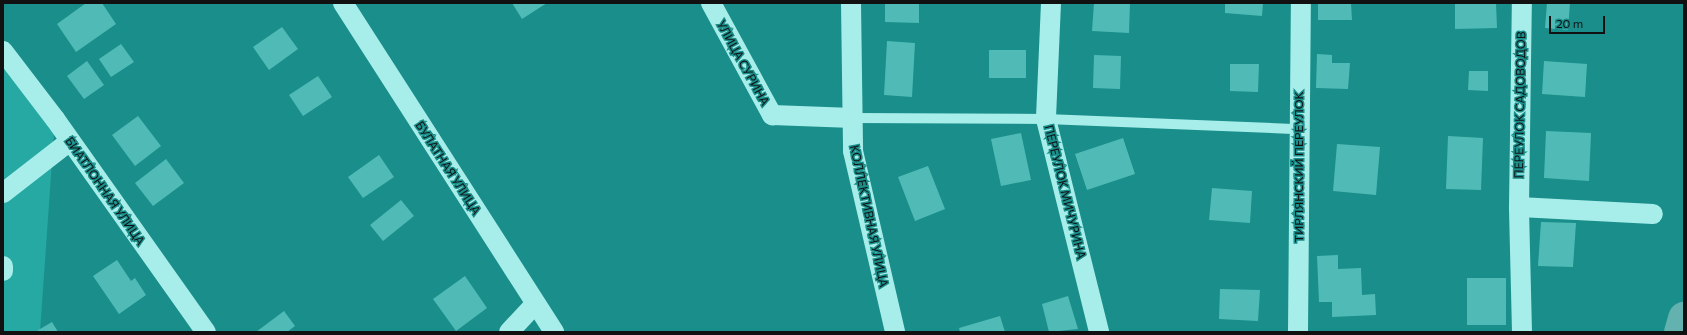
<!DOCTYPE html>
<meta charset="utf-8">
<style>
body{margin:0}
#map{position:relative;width:1687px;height:335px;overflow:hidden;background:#1a8e8a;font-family:Commissioner,sans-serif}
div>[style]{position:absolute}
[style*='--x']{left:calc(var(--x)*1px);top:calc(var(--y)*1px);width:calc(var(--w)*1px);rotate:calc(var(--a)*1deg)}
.green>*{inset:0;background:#26a9a3}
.river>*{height:33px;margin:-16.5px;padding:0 16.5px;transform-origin:16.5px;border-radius:16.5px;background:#64b2af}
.building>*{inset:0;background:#50bbb6}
.service>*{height:10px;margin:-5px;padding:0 5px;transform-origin:5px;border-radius:5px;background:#a7eeeb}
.minor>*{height:20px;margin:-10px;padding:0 10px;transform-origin:10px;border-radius:10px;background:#a7eeeb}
span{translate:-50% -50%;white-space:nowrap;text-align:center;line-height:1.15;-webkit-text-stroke:3px #1a8e8a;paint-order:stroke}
.street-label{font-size:12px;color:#111}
.frame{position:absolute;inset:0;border:4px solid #111;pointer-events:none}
.scale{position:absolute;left:1549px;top:16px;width:56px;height:18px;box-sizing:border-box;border:2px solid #111;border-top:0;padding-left:5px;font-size:12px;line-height:14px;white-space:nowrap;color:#111;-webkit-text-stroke:3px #1a8e8a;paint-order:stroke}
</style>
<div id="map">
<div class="green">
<div style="clip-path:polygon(3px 53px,21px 58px,55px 119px,40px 332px,3px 332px)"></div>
</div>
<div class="river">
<div style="--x:1680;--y:332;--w:15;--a:-74"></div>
</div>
<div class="building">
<div style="clip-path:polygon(86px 3px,102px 3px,116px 24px,76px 52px,57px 24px)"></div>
<div style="clip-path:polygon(512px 3px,547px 3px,522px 19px)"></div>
<div style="clip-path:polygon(885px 3px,919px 3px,919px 23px,885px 22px)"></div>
<div style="clip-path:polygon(1094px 3px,1130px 3px,1129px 33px,1092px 31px)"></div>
<div style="clip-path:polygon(1225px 3px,1263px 3px,1262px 16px,1225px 13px)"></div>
<div style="clip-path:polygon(1318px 3px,1351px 3px,1352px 20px,1318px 20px)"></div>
<div style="clip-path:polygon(1455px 3px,1496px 3px,1497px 28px,1455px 29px)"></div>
<div style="clip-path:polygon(1547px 3px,1570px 3px,1568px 30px,1545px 28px)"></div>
<div style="clip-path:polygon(282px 27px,298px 49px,269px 70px,253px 47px)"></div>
<div style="clip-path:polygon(887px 41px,915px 43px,912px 97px,884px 95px)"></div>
<div style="clip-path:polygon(121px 44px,134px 62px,111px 77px,99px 59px)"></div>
<div style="clip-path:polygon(989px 50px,1026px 50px,1026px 78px,989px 78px)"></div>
<div style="clip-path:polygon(1317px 54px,1332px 55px,1332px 63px,1350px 63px,1348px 89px,1316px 88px)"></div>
<div style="clip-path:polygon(1094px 55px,1121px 56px,1120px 89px,1093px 88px)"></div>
<div style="clip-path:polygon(87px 61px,104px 85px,84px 99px,67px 76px)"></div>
<div style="clip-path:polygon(1544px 61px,1587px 64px,1585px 97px,1542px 94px)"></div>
<div style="clip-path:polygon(1230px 64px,1259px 64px,1258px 92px,1230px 91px)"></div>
<div style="clip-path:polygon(1469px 71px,1488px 71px,1488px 91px,1468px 90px)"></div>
<div style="clip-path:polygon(318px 76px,332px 97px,303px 116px,289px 95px)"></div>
<div style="clip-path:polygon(138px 116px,161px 146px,135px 166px,112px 135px)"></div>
<div style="clip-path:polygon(1546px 131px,1591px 133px,1589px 181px,1544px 178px)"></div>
<div style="clip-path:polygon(1021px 133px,1031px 180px,1001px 186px,991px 139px)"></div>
<div style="clip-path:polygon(1448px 136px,1483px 138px,1481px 190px,1446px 189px)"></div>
<div style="clip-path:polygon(1123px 138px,1135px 174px,1087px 190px,1075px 154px)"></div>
<div style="clip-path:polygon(1337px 144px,1380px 147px,1376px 195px,1333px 191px)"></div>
<div style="clip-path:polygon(379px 155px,394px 177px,363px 198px,348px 177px)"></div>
<div style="clip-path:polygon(166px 159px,184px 183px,153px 206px,135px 183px)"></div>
<div style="clip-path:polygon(928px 166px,945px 209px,915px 221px,898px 177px)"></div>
<div style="clip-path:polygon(1212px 188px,1252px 191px,1250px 223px,1209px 220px)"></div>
<div style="clip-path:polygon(401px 200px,414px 216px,383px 241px,370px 225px)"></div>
<div style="clip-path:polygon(1541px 222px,1576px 223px,1573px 267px,1538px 266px)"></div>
<div style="clip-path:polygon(1338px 255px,1338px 269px,1361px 268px,1362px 295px,1375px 294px,1376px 315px,1332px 317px,1332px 302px,1319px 302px,1317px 256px)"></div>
<div style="clip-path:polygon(117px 260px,131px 281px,135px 278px,146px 295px,119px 314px,93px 276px)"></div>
<div style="clip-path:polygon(465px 276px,487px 308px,456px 331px,433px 299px)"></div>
<div style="clip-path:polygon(1467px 278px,1506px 278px,1506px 325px,1467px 325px)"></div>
<div style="clip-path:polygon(1220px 289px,1260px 290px,1258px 321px,1219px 319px)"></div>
<div style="clip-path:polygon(1068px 296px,1078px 329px,1049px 332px,1042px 304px)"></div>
<div style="clip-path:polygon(284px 311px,295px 326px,287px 332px,256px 332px)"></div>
<div style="clip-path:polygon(1000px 316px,1005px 332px,960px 332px,959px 328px)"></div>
<div style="clip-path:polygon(52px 322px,58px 332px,35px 332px)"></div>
</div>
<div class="service">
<div style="--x:853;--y:118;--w:193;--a:0.3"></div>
<div style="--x:1046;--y:119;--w:253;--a:2.3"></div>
</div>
<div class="minor">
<div style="--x:343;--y:3;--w:391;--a:57.3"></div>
<div style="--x:711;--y:3;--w:128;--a:61.4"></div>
<div style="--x:772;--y:115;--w:81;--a:2.1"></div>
<div style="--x:851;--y:3;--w:148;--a:89.2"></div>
<div style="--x:853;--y:151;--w:186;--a:76.9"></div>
<div style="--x:1051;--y:3;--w:116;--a:92.5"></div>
<div style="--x:1046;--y:119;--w:219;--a:76"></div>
<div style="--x:3;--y:51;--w:86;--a:52.6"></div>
<div style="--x:55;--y:119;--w:261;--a:54.7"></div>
<div style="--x:3;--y:193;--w:85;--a:-37.8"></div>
<div style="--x:1519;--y:207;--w:134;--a:3"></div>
<div style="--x:3;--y:266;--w:5;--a:90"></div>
<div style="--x:509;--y:332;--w:38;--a:-47"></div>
<div style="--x:1298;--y:332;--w:329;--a:-89.5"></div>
<div style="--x:1522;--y:332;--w:125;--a:-91.4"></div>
<div style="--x:1519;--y:207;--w:204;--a:-89.2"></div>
</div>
<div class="street-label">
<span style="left:743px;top:63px;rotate:61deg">УЛИЦА СУРИНА</span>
<span style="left:1520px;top:105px;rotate:-89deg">ПЕРЕУЛОК САДОВОДОВ</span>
<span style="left:1299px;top:167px;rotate:-90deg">ТИРЛЯНСКИЙ ПЕРЕУЛОК</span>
<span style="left:448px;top:168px;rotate:57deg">БУЛАТНАЯ УЛИЦА</span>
<span style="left:105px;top:191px;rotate:55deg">БИАТЛОННАЯ УЛИЦА</span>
<span style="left:1065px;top:192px;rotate:76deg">ПЕРЕУЛОК МИЧУРИНА</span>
<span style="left:869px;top:216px;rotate:78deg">КОЛЛЕКТИВНАЯ УЛИЦА</span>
</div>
<div class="frame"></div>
<div class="scale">20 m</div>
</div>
